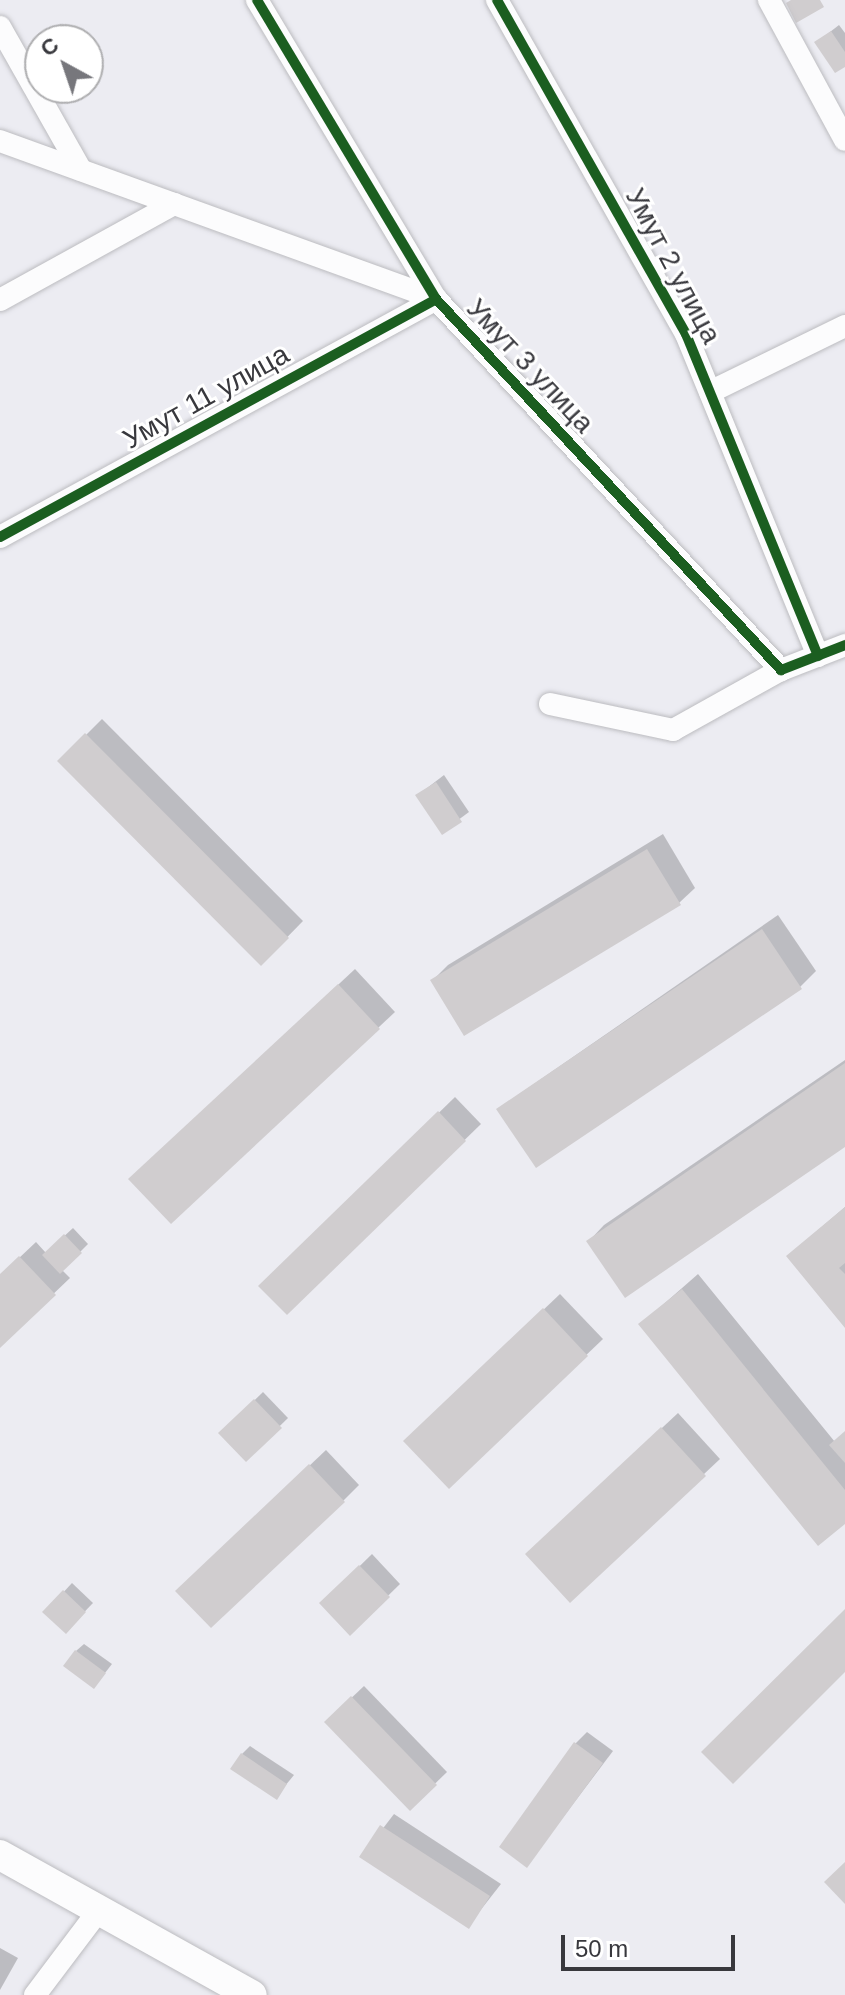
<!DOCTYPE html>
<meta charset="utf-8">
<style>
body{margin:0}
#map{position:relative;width:845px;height:1995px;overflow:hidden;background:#ececf2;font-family:Helvetica,sans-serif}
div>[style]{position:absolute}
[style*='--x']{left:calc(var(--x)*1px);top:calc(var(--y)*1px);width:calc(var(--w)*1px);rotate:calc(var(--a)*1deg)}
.shadow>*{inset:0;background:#0003}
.building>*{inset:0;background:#d0cdcf}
.roads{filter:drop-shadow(0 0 2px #bcbcc0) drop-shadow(0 0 2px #bcbcc0)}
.street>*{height:22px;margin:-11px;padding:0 11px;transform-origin:11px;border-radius:11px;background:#fcfcfd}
.secondary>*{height:30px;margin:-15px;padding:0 15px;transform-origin:15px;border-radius:15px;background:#fcfcfd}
.cycleway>*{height:10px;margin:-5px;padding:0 5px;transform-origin:5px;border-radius:5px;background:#1b5e20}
span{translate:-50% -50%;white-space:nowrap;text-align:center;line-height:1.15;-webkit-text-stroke:6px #fff;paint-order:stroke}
.street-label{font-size:28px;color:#38383d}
.north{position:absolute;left:24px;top:24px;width:80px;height:80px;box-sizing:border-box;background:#fff;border:2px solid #afafb1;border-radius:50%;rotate:320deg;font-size:22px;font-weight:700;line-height:32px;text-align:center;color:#38383d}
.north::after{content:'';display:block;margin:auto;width:28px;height:36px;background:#77777c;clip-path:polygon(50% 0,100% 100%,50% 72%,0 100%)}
.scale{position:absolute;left:561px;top:1935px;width:174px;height:36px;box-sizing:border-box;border:4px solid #38383d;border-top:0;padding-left:10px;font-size:24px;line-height:28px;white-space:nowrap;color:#38383d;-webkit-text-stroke:6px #fff;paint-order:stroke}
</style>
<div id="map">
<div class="shadow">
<div style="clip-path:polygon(839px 25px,845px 33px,845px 64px,817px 42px)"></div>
<div style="clip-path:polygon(102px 719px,303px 921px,261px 964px,60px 761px)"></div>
<div style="clip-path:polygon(444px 775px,469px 812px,442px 832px,418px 795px)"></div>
<div style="clip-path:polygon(663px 834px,695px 888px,679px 903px,432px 981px,448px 965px)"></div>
<div style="clip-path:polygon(778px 915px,816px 971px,800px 987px,498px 1109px)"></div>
<div style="clip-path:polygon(355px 969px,395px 1012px,171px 1222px,147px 1163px)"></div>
<div style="clip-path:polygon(845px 1060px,845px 1144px,589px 1241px,604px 1225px)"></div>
<div style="clip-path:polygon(455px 1097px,481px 1124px,287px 1313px,261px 1286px)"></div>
<div style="clip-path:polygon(845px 1207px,845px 1325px,788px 1256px)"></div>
<div style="clip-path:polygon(73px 1228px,88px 1244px,62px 1270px,70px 1278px,0 1345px,0 1276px,36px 1242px,46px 1253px)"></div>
<div style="clip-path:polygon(698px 1274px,835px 1442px,845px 1432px,845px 1521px,641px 1324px)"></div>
<div style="clip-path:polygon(560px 1294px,603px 1339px,449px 1486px,421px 1426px)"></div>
<div style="clip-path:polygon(263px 1392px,288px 1418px,246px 1459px,221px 1433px)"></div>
<div style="clip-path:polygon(678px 1413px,720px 1459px,570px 1600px,543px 1539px)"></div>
<div style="clip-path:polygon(326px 1450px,359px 1485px,343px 1501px,194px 1575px)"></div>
<div style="clip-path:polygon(372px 1554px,400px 1584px,350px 1633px,322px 1603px)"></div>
<div style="clip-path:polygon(72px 1583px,93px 1603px,66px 1631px,45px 1612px)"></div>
<div style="clip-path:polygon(84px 1644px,112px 1664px,101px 1678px,76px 1651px)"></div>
<div style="clip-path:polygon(364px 1686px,447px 1772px,410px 1808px,326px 1722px)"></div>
<div style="clip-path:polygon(587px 1732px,613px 1751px,527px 1865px,575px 1744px)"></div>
<div style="clip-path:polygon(250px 1746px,294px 1775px,276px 1797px,242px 1754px)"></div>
<div style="clip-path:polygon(394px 1814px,501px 1884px,468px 1926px,361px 1857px)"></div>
<div style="clip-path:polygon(0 1948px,18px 1958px,0 1990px)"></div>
</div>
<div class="building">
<div style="clip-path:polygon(791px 0,820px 0,824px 7px,796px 23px,786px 3px)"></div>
<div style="clip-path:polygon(831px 31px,845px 52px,845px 67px,835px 73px,814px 42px)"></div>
<div style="clip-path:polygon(85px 733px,289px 938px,261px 966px,57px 761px)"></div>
<div style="clip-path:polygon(436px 782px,462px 822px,442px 835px,415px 795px)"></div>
<div style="clip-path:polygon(647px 849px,681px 905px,464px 1036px,430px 980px)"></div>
<div style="clip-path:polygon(762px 929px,802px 989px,536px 1168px,496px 1109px)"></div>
<div style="clip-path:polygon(338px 984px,380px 1029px,171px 1224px,128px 1179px)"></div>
<div style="clip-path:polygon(845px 1063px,845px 1147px,625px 1298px,586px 1241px)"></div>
<div style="clip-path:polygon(438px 1111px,466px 1141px,287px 1315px,258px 1286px)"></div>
<div style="clip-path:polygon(845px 1207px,845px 1263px,839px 1268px,845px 1274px,845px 1328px,786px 1256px)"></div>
<div style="clip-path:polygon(64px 1234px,82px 1253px,60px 1274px,42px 1255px)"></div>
<div style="clip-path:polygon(19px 1256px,56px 1295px,0 1348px,0 1274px)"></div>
<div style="clip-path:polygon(682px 1289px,845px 1490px,845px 1524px,818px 1546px,638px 1324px)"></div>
<div style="clip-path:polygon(543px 1308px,588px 1356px,449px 1489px,403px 1441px)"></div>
<div style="clip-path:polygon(254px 1399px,282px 1428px,246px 1462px,218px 1433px)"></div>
<div style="clip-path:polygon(661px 1427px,706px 1476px,570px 1603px,525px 1554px)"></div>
<div style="clip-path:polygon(845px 1431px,845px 1463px,829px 1445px)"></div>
<div style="clip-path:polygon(309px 1464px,345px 1502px,211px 1628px,175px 1591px)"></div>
<div style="clip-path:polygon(359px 1565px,390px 1597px,350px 1636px,319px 1603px)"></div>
<div style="clip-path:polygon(63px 1590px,86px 1612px,66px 1634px,42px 1612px)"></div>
<div style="clip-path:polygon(845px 1609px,845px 1672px,733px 1784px,701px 1752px)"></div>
<div style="clip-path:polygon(75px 1650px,106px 1673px,94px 1689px,63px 1666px)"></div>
<div style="clip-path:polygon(351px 1696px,437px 1785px,410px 1811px,324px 1722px)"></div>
<div style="clip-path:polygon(574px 1742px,603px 1763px,527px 1868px,499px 1847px)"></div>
<div style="clip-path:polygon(241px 1753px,287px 1784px,277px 1800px,230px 1769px)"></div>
<div style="clip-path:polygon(380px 1825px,490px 1896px,469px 1929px,359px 1857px)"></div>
<div style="clip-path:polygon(845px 1862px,845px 1904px,824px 1882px)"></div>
</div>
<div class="roads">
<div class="street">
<div style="--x:257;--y:0;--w:348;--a:59.1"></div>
<div style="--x:436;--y:299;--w:507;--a:47.08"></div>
<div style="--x:781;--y:670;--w:69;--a:-21.3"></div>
<div style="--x:497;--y:0;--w:384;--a:60.5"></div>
<div style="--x:686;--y:334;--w:348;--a:67.7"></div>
<div style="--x:769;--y:0;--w:159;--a:61.5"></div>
<div style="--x:0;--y:27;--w:164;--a:60.5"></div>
<div style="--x:0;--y:141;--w:464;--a:19.9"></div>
<div style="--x:0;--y:300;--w:199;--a:-28.9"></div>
<div style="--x:710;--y:392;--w:150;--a:-26.1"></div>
<div style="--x:0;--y:537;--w:497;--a:-28.6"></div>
<div style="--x:550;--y:704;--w:126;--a:11.9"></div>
<div style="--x:673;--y:730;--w:124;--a:-29.1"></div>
<div style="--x:35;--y:1995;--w:106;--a:-53"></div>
</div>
<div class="secondary">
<div style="--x:0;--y:1855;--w:288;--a:29.1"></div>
</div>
</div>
<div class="cycleway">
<div style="--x:257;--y:0;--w:348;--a:59.1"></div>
<div style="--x:436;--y:299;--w:507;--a:47.08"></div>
<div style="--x:781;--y:670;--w:69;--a:-21.3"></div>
<div style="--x:497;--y:0;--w:384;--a:60.5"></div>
<div style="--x:686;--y:334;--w:348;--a:67.7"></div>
<div style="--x:0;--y:537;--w:497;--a:-28.6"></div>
</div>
<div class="street-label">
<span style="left:673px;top:266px;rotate:62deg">Умут 2 улица</span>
<span style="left:530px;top:366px;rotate:47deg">Умут 3 улица</span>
<span style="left:206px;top:397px;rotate:-29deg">Умут 11 улица</span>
</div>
<div class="north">С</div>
<div class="scale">50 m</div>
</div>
